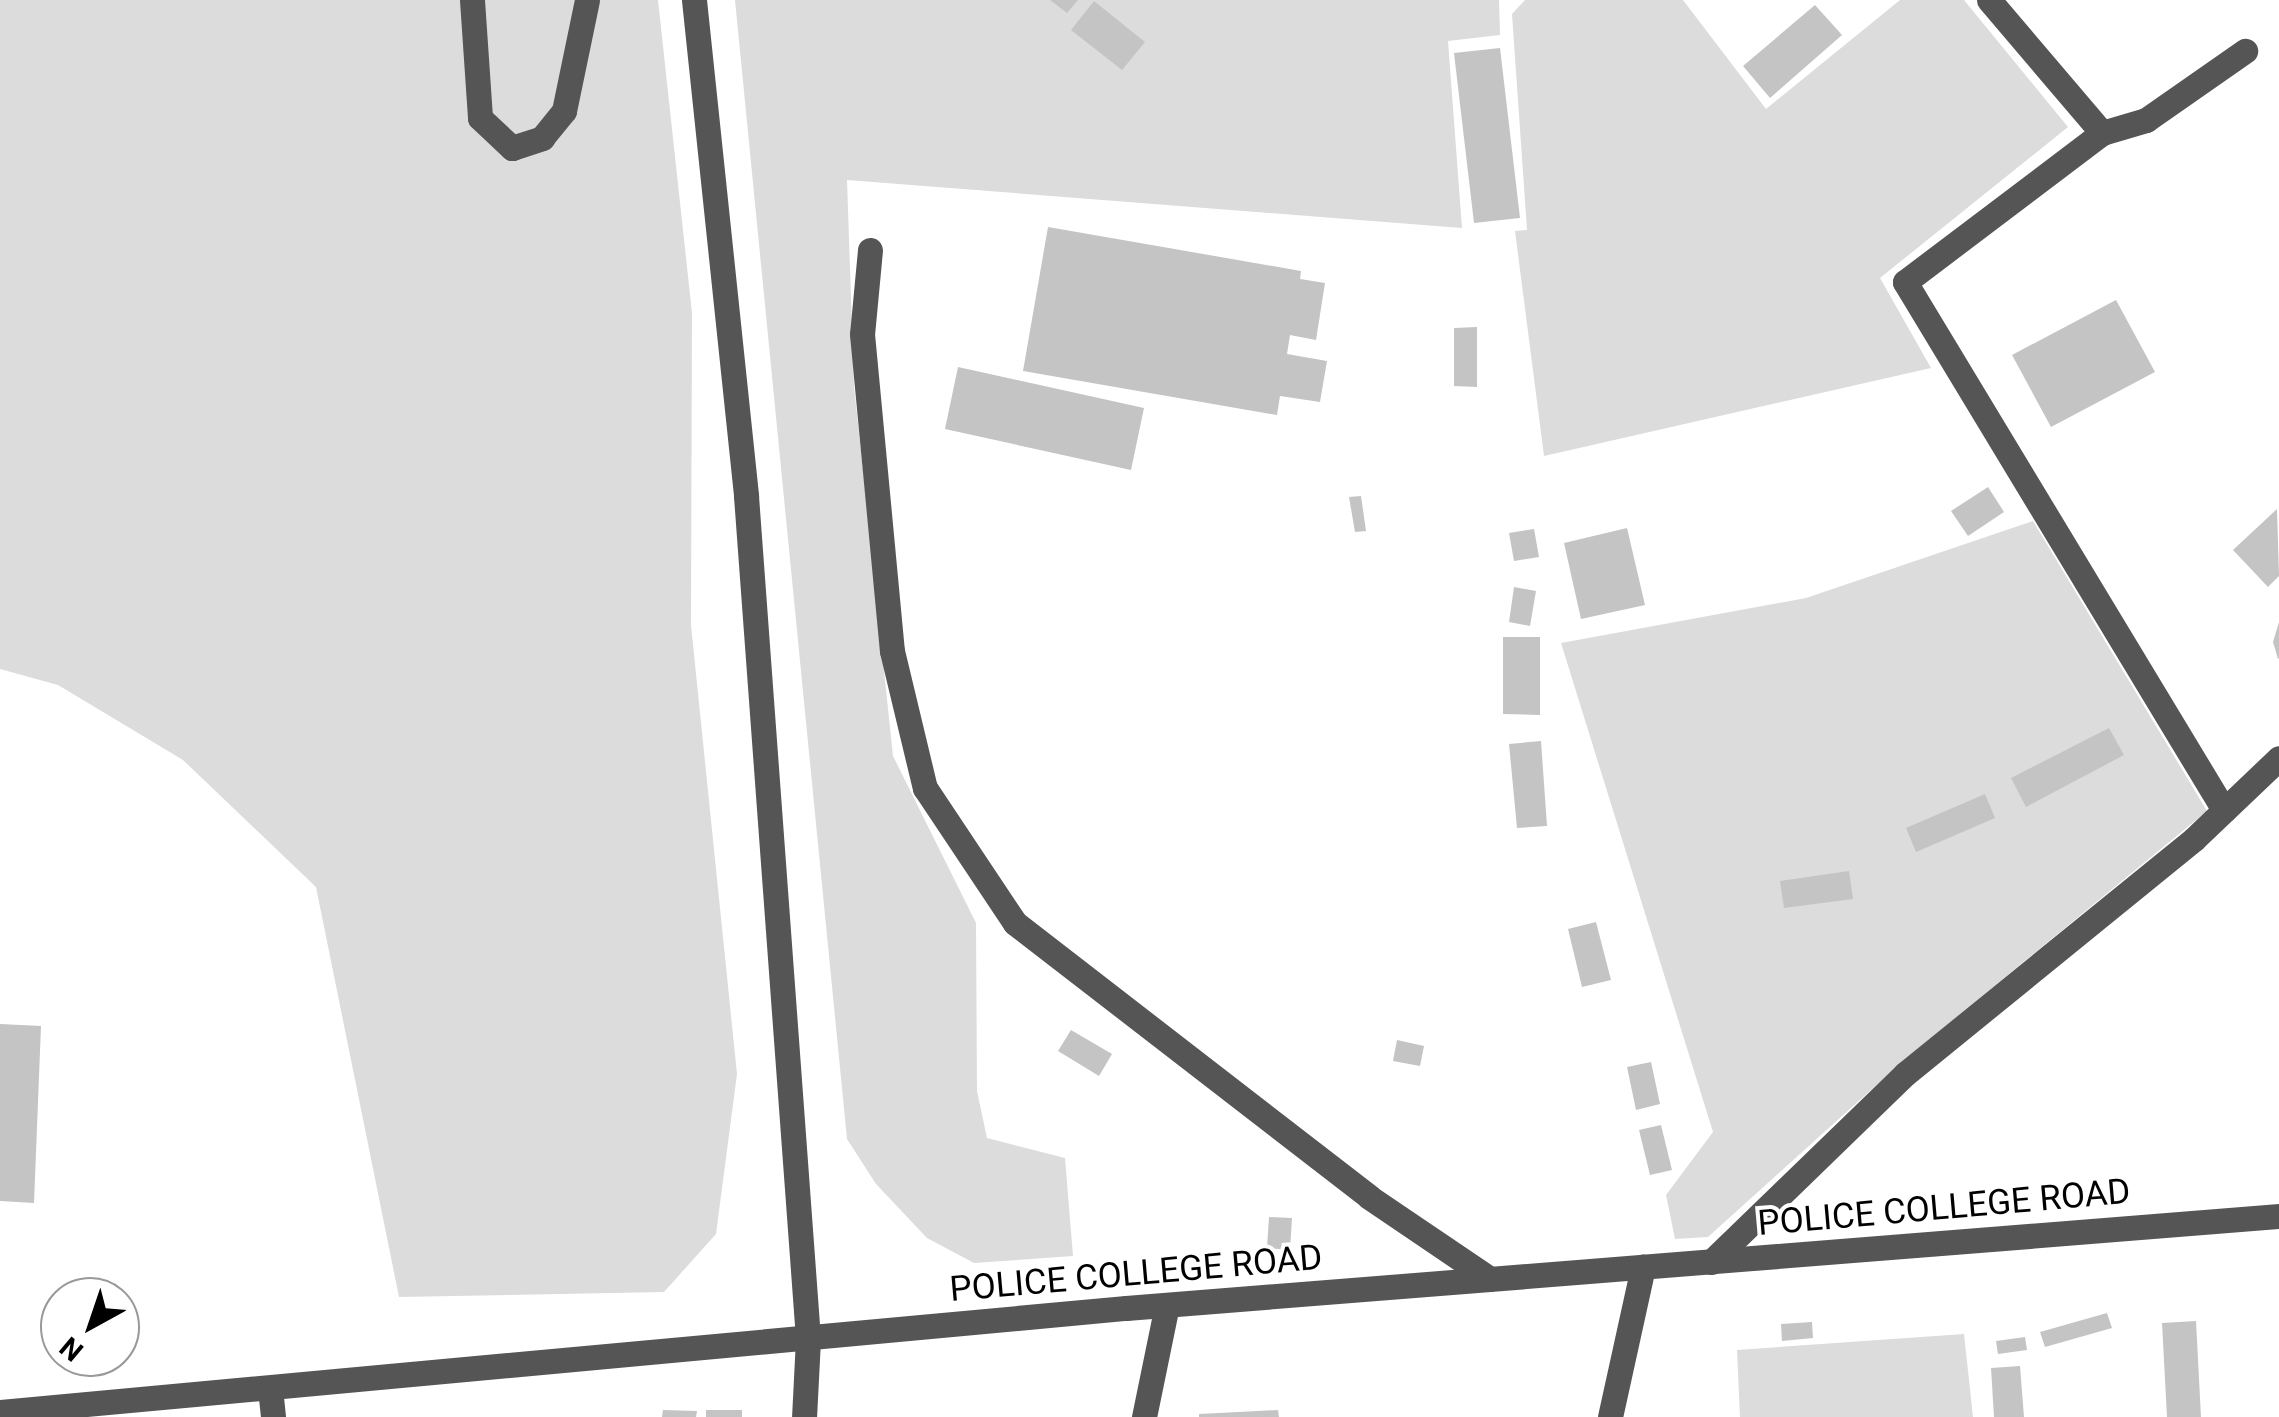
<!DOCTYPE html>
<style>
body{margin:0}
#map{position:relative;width:2279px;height:1417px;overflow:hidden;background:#fff;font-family:Roboto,sans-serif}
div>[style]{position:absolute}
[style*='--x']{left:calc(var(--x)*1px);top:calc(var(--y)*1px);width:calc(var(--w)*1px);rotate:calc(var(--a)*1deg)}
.green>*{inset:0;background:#dcdcdc}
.building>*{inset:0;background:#c4c4c4}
.minor>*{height:25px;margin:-12.5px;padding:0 12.5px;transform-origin:12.5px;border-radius:12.5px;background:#555}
span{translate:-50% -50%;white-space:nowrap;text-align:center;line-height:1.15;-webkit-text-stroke:8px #fff;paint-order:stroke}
.street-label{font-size:35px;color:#000}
.north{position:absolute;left:40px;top:1277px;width:100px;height:100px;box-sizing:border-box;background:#fff;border:2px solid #999;border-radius:50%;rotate:220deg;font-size:28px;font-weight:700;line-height:40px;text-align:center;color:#000}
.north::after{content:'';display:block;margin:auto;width:35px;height:45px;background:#000;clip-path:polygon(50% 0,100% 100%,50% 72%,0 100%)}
</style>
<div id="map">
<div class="green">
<div style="clip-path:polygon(0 0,658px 0,692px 313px,691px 625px,737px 1074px,716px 1234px,664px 1292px,399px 1297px,316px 887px,183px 760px,58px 685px,0 669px)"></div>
<div style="clip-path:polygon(735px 0,1499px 0,1500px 35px,1448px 41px,1462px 228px,847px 180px,854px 386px,893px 756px,976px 923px,977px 1091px,987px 1138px,1065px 1158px,1073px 1256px,974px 1263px,927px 1238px,876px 1184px,847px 1139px)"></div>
<div style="clip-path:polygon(1525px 0,1683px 0,1766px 109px,1900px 0,1964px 0,2068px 127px,1880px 278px,1931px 368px,1544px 456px,1515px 231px,1527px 230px,1512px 14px)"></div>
<div style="clip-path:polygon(2033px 521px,2207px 811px,1902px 1062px,1708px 1237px,1675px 1239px,1666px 1195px,1713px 1132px,1561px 643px,1806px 598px)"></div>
<div style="clip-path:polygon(1964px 1334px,1973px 1417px,1740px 1417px,1737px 1350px)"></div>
</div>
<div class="building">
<div style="clip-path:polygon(1050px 0,1078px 0,1067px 13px)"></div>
<div style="clip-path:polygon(1094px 1px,1145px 42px,1122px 70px,1071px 30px)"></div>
<div style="clip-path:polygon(1815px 5px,1842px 35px,1770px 98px,1743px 66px)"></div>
<div style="clip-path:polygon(1500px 48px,1520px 218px,1474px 223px,1454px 53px)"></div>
<div style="clip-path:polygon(1048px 227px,1301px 271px,1300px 279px,1325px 283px,1316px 340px,1290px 335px,1287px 354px,1327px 361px,1320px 402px,1280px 396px,1277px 415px,1023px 371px)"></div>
<div style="clip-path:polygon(2116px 300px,2155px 372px,2051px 427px,2012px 355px)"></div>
<div style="clip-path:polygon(1477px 327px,1477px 387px,1454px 386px,1454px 328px)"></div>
<div style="clip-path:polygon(958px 367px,1144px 408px,1131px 470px,945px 429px)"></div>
<div style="clip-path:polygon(1988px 487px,2004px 512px,1968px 536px,1951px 511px)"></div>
<div style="clip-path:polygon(1361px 496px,1366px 531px,1355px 532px,1349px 497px)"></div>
<div style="clip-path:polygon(2277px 509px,2279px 576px,2268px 587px,2233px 550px)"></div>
<div style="clip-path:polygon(1627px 528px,1645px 605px,1581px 619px,1564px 543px)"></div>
<div style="clip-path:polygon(1534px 529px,1539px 557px,1514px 561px,1509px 533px)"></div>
<div style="clip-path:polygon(1514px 587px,1536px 591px,1530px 626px,1509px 622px)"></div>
<div style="clip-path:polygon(2279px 622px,2279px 658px,2278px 659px,2273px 642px)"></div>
<div style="clip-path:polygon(1503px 637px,1540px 637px,1540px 715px,1503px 714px)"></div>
<div style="clip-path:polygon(2109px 728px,2124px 755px,2026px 807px,2011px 778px)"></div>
<div style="clip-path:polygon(1541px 741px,1547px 826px,1517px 828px,1509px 744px)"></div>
<div style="clip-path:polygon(1985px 794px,1995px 818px,1916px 852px,1906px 828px)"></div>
<div style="clip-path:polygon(1849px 871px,1853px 899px,1784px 908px,1780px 881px)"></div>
<div style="clip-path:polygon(1596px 922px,1611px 980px,1582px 987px,1568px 929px)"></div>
<div style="clip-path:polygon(0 1024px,41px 1026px,34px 1203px,0 1201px)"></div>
<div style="clip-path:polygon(1071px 1030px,1112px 1054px,1099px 1076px,1058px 1051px)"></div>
<div style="clip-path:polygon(1397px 1040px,1424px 1046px,1420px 1066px,1393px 1061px)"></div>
<div style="clip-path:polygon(1651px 1062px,1660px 1104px,1636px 1110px,1627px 1067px)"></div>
<div style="clip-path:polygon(1661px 1125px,1672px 1170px,1650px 1175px,1639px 1130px)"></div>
<div style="clip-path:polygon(1269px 1217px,1292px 1218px,1290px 1250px,1267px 1248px)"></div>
<div style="clip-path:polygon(2107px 1313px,2112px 1328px,2045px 1347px,2040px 1332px)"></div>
<div style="clip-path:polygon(2196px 1321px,2201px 1417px,2167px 1417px,2162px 1323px)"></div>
<div style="clip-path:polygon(1812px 1322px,1813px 1338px,1782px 1341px,1781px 1324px)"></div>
<div style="clip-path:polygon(2025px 1337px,2027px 1350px,1998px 1354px,1996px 1341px)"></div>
<div style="clip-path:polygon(2020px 1366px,2024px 1417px,1994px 1417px,1991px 1368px)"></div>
<div style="clip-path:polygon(663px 1410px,697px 1411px,696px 1417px,662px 1417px)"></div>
<div style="clip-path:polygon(706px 1410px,742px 1410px,742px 1417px,706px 1417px)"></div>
<div style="clip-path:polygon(1278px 1410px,1279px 1417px,1199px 1417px,1199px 1414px)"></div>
</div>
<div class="minor">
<div style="--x:472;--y:0;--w:118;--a:86.1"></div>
<div style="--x:480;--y:118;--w:44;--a:43.2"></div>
<div style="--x:512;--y:148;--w:32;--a:-18"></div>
<div style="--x:542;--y:138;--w:35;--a:-51"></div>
<div style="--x:564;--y:111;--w:113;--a:-78.3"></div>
<div style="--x:694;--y:0;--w:499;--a:84"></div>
<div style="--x:746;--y:496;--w:845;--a:85.79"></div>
<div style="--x:808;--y:1339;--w:78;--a:92.9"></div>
<div style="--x:1989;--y:0;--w:175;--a:49.6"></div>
<div style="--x:2102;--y:133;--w:46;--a:-16.5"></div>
<div style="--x:2146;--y:120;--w:121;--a:-34.9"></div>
<div style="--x:2102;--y:133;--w:247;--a:142.9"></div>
<div style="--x:1905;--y:282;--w:617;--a:58.86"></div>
<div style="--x:870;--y:250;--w:84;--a:95.4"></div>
<div style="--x:862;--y:334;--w:318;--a:84.6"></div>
<div style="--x:892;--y:651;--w:141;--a:76.5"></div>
<div style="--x:925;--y:788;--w:162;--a:56.3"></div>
<div style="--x:1015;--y:923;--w:448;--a:37.7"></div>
<div style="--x:1369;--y:1197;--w:146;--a:34.1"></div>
<div style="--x:1711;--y:1262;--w:270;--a:-44.1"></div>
<div style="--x:1905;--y:1074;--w:372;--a:-39.1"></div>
<div style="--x:2194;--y:839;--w:117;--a:-43.6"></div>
<div style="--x:270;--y:1388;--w:29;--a:84"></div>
<div style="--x:0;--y:1412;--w:1131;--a:-5.28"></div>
<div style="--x:1126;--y:1308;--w:1157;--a:-4.56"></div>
<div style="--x:1144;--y:1417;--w:114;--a:-78.4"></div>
<div style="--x:1610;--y:1417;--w:154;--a:-77.6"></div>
</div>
<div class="street-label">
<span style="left:1944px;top:1208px;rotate:-5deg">POLICE COLLEGE ROAD</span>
<span style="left:1136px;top:1274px;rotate:-5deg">POLICE COLLEGE ROAD</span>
</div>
<div class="north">N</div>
</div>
